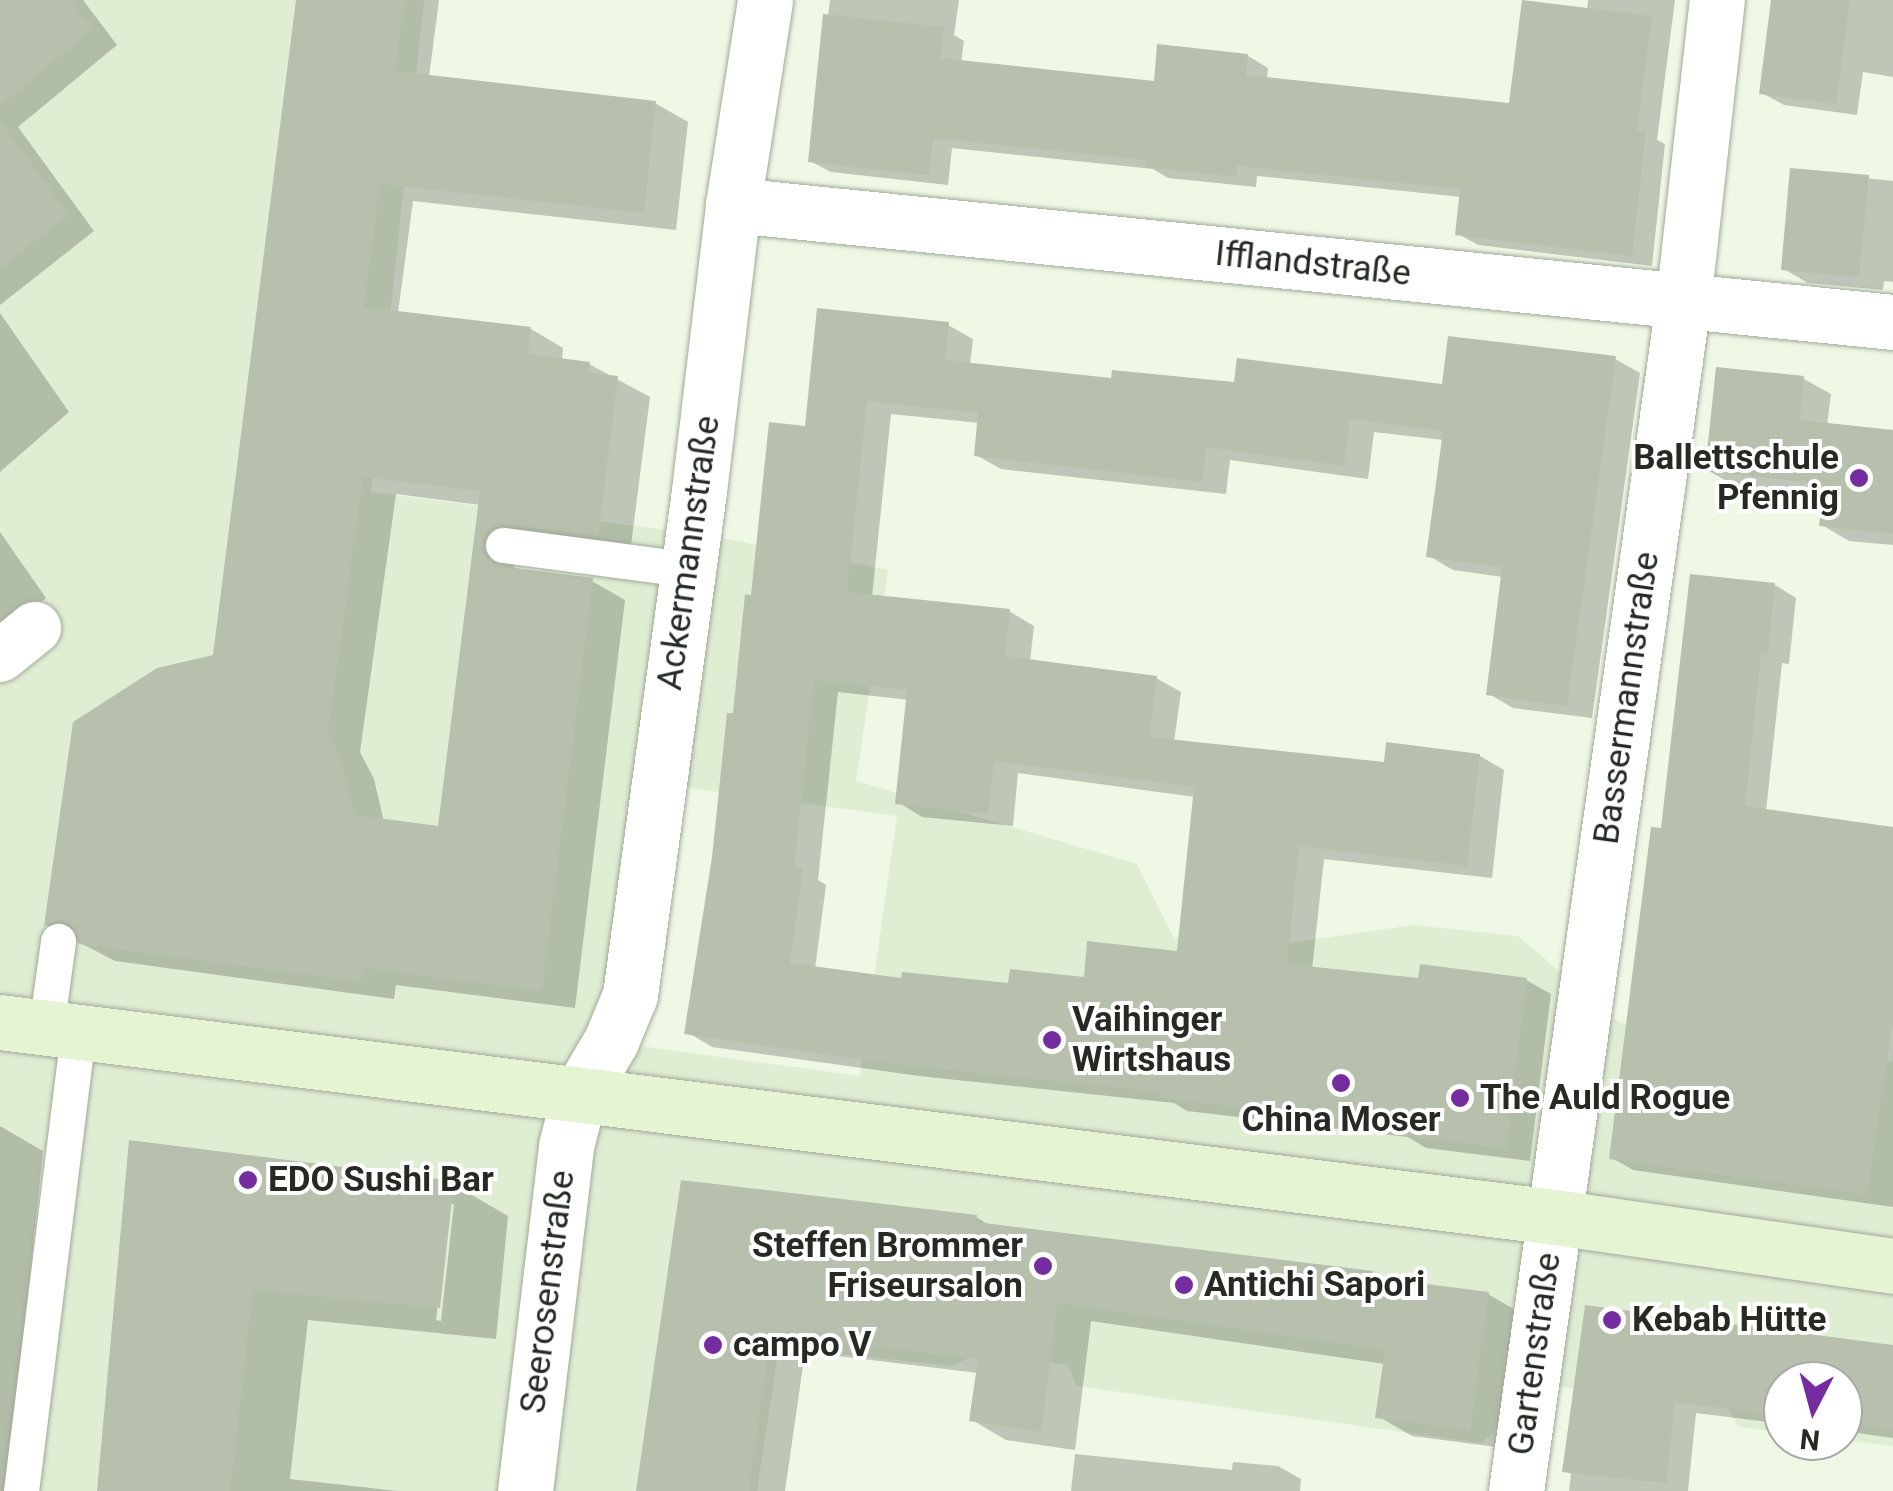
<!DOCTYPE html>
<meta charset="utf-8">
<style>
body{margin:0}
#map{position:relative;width:1893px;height:1491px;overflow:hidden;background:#eef8e5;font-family:Roboto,sans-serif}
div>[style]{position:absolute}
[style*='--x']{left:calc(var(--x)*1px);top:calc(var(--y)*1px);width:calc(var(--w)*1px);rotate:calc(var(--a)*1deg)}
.built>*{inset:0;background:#dfedd3}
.shadow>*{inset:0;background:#0003}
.building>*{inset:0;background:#b6c0ad}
.roads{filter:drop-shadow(0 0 2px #a1aa99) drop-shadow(0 0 2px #a1aa99)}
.service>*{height:35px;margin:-17.5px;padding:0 17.5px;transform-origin:17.5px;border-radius:17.5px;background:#fff}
.pedestrian>*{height:52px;margin:-26px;padding:0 26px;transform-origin:26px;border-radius:26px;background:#fff}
.minor>*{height:55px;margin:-27.5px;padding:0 27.5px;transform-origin:27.5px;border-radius:27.5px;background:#fff}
.tertiary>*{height:55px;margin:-27.5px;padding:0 27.5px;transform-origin:27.5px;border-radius:27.5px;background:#fff}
.secondary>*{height:55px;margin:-27.5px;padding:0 27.5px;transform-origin:27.5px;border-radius:27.5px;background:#e5f4d3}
.dots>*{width:28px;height:28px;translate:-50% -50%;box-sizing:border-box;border:5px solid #fff;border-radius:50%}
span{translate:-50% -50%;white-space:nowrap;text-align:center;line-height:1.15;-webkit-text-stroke:8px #fff;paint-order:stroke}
.street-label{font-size:35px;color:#262a23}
.poi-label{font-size:35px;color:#262a23;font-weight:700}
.right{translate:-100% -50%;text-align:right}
.left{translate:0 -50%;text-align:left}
.north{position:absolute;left:1763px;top:1361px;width:100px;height:100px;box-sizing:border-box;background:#fff;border:2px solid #a8aaa7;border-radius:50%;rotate:186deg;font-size:28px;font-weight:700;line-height:40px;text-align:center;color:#262a23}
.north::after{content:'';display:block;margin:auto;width:35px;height:45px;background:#742ca0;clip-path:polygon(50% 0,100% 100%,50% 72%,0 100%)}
</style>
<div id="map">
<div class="built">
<div style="clip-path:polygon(evenodd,0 0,424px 0,371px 492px,700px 534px,888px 570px,856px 781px,1137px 864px,1174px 938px,1289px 943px,1413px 925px,1518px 936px,1619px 1022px,1880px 1065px,1893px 1060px,1893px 1446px,1843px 1440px,1843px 1381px,1783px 1381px,1783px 1432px,1739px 1427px,1725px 1403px,1552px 1386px,1481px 1443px,1076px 1386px,1068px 1365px,979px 1353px,952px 1366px,779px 1347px,757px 1491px,0 1491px,0 0,667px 785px,897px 816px,860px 1076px,640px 1046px,639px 993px,667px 785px)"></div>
</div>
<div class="shadow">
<div style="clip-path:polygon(0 0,83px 0,117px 45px,18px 127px,94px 231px,0 305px)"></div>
<div style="clip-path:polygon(evenodd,299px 0,439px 0,429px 77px,655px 103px,688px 122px,676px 230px,413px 201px,398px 313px,531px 329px,563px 348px,562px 361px,589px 364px,650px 397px,630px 553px,514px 563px,515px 570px,592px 581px,625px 600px,575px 1008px,396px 985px,394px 999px,115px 961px,46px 925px,215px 657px,299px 0,396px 494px,480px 505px,441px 829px,384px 822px,374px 779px,360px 752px,396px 494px)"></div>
<div style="clip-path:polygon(830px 0,959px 0,954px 35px,964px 41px,961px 63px,1156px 83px,1248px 56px,1268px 68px,1267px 80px,1511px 106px,1587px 10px,1588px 0,1675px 0,1657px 140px,1665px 144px,1652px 266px,1478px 245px,1458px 234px,1462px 197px,1257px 176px,1256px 187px,1168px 178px,1153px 169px,952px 148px,948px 185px,831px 172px,810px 161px)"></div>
<div style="clip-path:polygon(1774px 0,1893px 0,1893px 77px,1863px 72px,1857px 115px,1784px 105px,1762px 93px)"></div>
<div style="clip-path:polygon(1793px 170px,1893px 181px,1893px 282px,1884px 281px,1883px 290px,1808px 283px,1784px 269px)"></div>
<div style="clip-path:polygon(0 313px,69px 412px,0 472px)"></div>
<div style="clip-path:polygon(evenodd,948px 325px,973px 339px,970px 365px,1113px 380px,1444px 387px,1615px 359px,1640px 373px,1592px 718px,1513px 708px,1489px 694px,1503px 577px,1453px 570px,1429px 556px,1444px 440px,1374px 432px,1368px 479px,1230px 460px,1226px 494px,1001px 469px,976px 455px,980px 423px,891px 414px,872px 597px,1009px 611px,1034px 626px,1030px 661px,1156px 678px,1181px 692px,1174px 742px,1386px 764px,1480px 756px,1504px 770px,1492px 878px,1324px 859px,1312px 970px,1420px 981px,1526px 980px,1551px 994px,1530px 1161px,1426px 1148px,1408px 1137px,1187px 1111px,1174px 1103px,919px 1076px,712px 1047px,687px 1032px,753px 598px,807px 428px,948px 325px,838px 692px,909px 700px,898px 802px,922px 817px,1013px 826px,1018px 773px,1195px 797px,1180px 954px,1086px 980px,1011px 986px,904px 981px,815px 969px,826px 885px,818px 880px,838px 692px)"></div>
<div style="clip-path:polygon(1804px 379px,1831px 394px,1827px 425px,1893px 432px,1893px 545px,1849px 541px,1822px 525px,1825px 495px,1734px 485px,1707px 470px)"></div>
<div style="clip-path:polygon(0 532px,46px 598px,0 637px)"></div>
<div style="clip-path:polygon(1775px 585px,1796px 598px,1789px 664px,1782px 663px,1766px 811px,1893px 830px,1893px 1207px,1633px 1170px,1612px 1158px,1664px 831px)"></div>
<div style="clip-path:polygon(0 1126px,43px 1151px,7px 1491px,0 1491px)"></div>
<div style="clip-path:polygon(evenodd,131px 1143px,453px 1184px,508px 1216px,496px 1339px,308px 1320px,290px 1479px,398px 1491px,100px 1491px,131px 1143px,449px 1204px,454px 1204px,441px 1321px,436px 1320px,449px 1204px)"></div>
<div style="clip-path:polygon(683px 1183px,976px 1217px,991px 1226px,1372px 1273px,1387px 1282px,1488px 1294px,1522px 1314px,1504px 1448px,1412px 1436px,1378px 1416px,1385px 1364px,1091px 1321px,1075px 1450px,1006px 1440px,972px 1420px,978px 1373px,805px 1352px,785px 1491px,639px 1491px)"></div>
<div style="clip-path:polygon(1587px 1308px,1893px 1350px,1893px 1438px,1843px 1431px,1843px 1381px,1783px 1381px,1783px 1424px,1696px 1413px,1688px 1491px,1569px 1491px,1571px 1474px,1565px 1471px)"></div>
<div style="clip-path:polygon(1075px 1454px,1232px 1470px,1233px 1462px,1278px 1466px,1301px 1479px,1300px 1491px,1071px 1491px)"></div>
</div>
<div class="building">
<div style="clip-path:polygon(0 0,70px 0,92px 29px,0 106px)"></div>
<div style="clip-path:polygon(evenodd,296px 0,405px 0,395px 71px,656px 101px,644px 213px,380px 184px,364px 307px,531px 327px,528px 354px,590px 362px,588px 373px,618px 376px,598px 536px,505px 524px,487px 531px,482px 543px,484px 554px,499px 566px,593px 578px,542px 991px,363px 968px,361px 982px,79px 944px,70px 924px,60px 920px,44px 926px,73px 722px,157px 668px,213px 655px,296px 0,363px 477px,480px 491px,438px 826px,355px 815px,341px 759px,328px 731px,363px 477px)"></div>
<div style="clip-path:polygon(1522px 0,1652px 16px,1637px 130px,1646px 130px,1632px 256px,1455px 235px,1460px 189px,1237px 166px,1236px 177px,1145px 167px,1146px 160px,933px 138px,929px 175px,808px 162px,823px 14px,944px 27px,941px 58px,1154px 81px,1157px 44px,1248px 54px,1246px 75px,1509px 103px)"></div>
<div style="clip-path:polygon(1771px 0,1850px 0,1836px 104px,1759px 94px)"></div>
<div style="clip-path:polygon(0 121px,69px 215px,0 269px)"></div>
<div style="clip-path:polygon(1790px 168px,1869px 175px,1859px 277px,1781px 270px)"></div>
<div style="clip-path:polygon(evenodd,817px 308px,949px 322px,945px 360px,1111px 378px,1112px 370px,1234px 382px,1237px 358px,1442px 384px,1448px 336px,1616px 356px,1567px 706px,1486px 695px,1502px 567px,1426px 557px,1443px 431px,1350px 419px,1344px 466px,1206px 447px,1202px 482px,974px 456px,978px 413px,867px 401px,847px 592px,1010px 609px,1005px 656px,1157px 676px,1149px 737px,1384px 762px,1386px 742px,1480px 754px,1467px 866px,1299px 846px,1287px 964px,1418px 978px,1420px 964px,1527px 978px,1506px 1148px,1399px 1135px,1400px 1126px,1159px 1098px,1160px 1092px,892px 1064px,684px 1034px,712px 857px,727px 713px,733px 713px,745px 594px,751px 595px,769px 422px,805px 426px,817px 308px,814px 680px,907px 690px,895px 804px,988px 814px,994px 761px,1194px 787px,1177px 951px,1087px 941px,1084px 977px,1010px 969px,1008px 983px,902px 972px,901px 978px,790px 963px,803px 868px,794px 867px,814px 680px)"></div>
<div style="clip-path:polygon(1716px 367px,1804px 376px,1800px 420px,1893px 430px,1893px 534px,1819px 526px,1824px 484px,1705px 471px)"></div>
<div style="clip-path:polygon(1690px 574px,1775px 583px,1768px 653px,1761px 653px,1745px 806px,1893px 827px,1893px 1020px,1867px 1195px,1609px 1159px,1651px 827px,1661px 828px)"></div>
<div style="clip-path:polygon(129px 1140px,454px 1181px,440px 1308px,253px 1290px,230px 1491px,97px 1491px)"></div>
<div style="clip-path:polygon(681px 1180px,977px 1215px,976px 1222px,1373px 1271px,1372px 1277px,1489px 1292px,1470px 1430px,1375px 1418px,1385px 1350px,1057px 1303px,1041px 1432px,969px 1421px,978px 1359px,771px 1334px,749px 1491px,636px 1491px)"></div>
<div style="clip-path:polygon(1585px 1305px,1893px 1345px,1893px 1430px,1843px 1423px,1843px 1381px,1783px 1381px,1783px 1416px,1675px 1402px,1666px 1483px,1562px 1472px)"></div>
</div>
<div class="roads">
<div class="service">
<div style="--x:503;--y:545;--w:184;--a:7.5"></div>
<div style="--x:46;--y:1028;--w:88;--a:-82.1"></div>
<div style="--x:21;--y:1491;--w:463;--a:-82.9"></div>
</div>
<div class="pedestrian">
<div style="--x:0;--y:656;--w:45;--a:-38.7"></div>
</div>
<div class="minor">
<div style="--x:733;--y:205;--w:1166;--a:5.76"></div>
<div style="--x:579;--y:1095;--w:63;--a:-59.3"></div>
<div style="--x:611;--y:1041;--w:50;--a:-67.6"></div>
<div style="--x:630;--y:995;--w:509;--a:-82.2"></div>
<div style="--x:699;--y:491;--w:288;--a:-83.2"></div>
<div style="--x:733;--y:205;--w:207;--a:-81.1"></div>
<div style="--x:1516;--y:1491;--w:1201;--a:-82"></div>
<div style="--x:1683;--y:302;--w:304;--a:-83.6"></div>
</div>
<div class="tertiary">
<div style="--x:525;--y:1491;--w:347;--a:-83.2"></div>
<div style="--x:566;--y:1146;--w:53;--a:-75.7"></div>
</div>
<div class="secondary">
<div style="--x:0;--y:1022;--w:1566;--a:7.15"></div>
<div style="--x:1554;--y:1217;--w:343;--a:8.2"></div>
</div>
</div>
<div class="dots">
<div style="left:1859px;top:478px;background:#742ca0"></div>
<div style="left:1052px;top:1040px;background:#742ca0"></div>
<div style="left:1341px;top:1083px;background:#742ca0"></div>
<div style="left:1460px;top:1098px;background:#742ca0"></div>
<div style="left:248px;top:1180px;background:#742ca0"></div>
<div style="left:1043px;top:1266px;background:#742ca0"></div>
<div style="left:1184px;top:1285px;background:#742ca0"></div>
<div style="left:1612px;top:1320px;background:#742ca0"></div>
<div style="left:713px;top:1345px;background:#742ca0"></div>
</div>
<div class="street-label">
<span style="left:1313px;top:264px;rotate:6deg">Ifflandstraße</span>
<span style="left:689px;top:553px;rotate:-82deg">Ackermannstraße</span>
<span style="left:1627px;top:698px;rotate:-82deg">Bassermannstraße</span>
<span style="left:548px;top:1292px;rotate:-83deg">Seerosenstraße</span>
<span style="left:1535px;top:1354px;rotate:-82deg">Gartenstraße</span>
</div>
<div class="poi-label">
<span class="right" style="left:1839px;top:478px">Ballettschule<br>Pfennig</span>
<span class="left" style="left:1072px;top:1040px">Vaihinger<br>Wirtshaus</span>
<span class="left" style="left:1480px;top:1098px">The Auld Rogue</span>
<span style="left:1341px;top:1120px">China Moser</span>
<span class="left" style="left:268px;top:1180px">EDO Sushi Bar</span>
<span class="right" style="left:1023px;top:1266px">Steffen Brommer<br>Friseursalon</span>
<span class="left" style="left:1204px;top:1285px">Antichi Sapori</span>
<span class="left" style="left:1632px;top:1320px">Kebab Hütte</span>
<span class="left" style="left:733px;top:1345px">campo V</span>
</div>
<div class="north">N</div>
</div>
